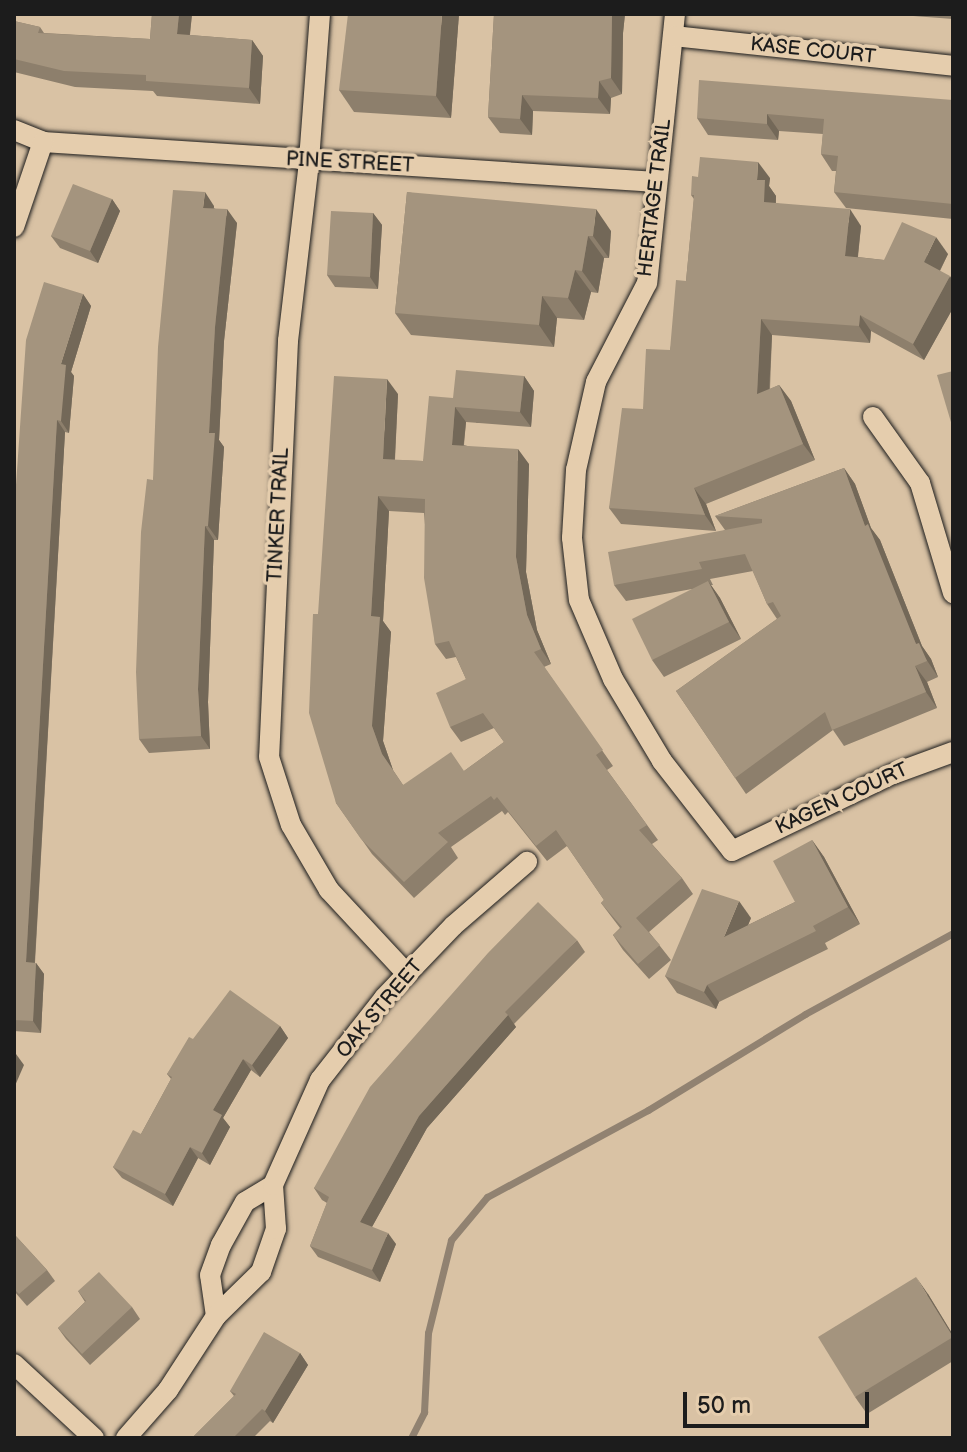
<!DOCTYPE html>
<style>
body{margin:0}
#map{position:relative;width:967px;height:1452px;overflow:hidden;background:#d9c2a4;font-family:"Balsamiq Sans",sans-serif}
div>[style]{position:absolute}
[style*='--x']{left:calc(var(--x)*1px);top:calc(var(--y)*1px);width:calc(var(--w)*1px);rotate:calc(var(--a)*1deg)}
.stream>*{height:7px;margin:-3.5px;padding:0 3.5px;transform-origin:3.5px;border-radius:3.5px;background:#918271}
.roads{filter:drop-shadow(0 0 2px #1c1c1c) drop-shadow(0 0 2px #1c1c1c)}
.street>*{height:20px;margin:-10px;padding:0 10px;transform-origin:10px;border-radius:10px;background:#e5cdad}
.wall>*{inset:0;background:#8d7f6c}
.shaded-wall>*{inset:0;background:#736858}
.building>*{inset:0;background:#a4947e}
span{translate:-50% -50%;white-space:nowrap;text-align:center;line-height:1.15;-webkit-text-stroke:7px #e5cdad;paint-order:stroke}
.street-label{font-size:20px;color:#1c1c1c}
.frame{position:absolute;inset:0;border:16px solid #1c1c1c;pointer-events:none}
.scale{position:absolute;left:683px;top:1392px;width:186px;height:36px;box-sizing:border-box;border:4px solid #1c1c1c;border-top:0;padding-left:10px;font-size:24px;line-height:28px;white-space:nowrap;color:#1c1c1c;-webkit-text-stroke:6px #e5cdad;paint-order:stroke}
</style>
<div id="map">
<div class="stream">
<div style="--x:411;--y:1438;--w:29;--a:-63"></div>
<div style="--x:424;--y:1412;--w:79;--a:-87.1"></div>
<div style="--x:428;--y:1333;--w:96;--a:-76.1"></div>
<div style="--x:451;--y:1240;--w:56;--a:-50.1"></div>
<div style="--x:487;--y:1197;--w:183;--a:-28.4"></div>
<div style="--x:648;--y:1110;--w:184;--a:-31.4"></div>
<div style="--x:805;--y:1014;--w:169;--a:-28.7"></div>
</div>
<div class="roads">
<div class="street">
<div style="--x:320;--y:14;--w:148;--a:94.3"></div>
<div style="--x:309;--y:162;--w:180;--a:96.7"></div>
<div style="--x:288;--y:341;--w:416;--a:92.6"></div>
<div style="--x:269;--y:757;--w:71;--a:72.1"></div>
<div style="--x:291;--y:825;--w:75;--a:59.7"></div>
<div style="--x:329;--y:890;--w:115;--a:47.1"></div>
<div style="--x:675;--y:14;--w:270;--a:95.9"></div>
<div style="--x:647;--y:283;--w:111;--a:117.3"></div>
<div style="--x:596;--y:382;--w:90;--a:102.8"></div>
<div style="--x:576;--y:470;--w:68;--a:93.4"></div>
<div style="--x:572;--y:538;--w:62;--a:83.6"></div>
<div style="--x:579;--y:600;--w:86;--a:66.7"></div>
<div style="--x:613;--y:679;--w:96;--a:59.1"></div>
<div style="--x:662;--y:761;--w:114;--a:52.1"></div>
<div style="--x:732;--y:851;--w:178;--a:-25.6"></div>
<div style="--x:893;--y:774;--w:64;--a:-20.1"></div>
<div style="--x:674;--y:36;--w:281;--a:6.1"></div>
<div style="--x:14;--y:130;--w:31;--a:22"></div>
<div style="--x:43;--y:142;--w:615;--a:3.73"></div>
<div style="--x:14;--y:227;--w:90;--a:-71.2"></div>
<div style="--x:873;--y:417;--w:81;--a:54.5"></div>
<div style="--x:920;--y:483;--w:115;--a:73.3"></div>
<div style="--x:216;--y:1316;--w:41;--a:-98.3"></div>
<div style="--x:210;--y:1275;--w:32;--a:-70"></div>
<div style="--x:221;--y:1245;--w:49;--a:-60.8"></div>
<div style="--x:245;--y:1202;--w:33;--a:-31"></div>
<div style="--x:14;--y:1364;--w:109;--a:42.8"></div>
<div style="--x:126;--y:1438;--w:64;--a:-48.8"></div>
<div style="--x:168;--y:1390;--w:88;--a:-57"></div>
<div style="--x:216;--y:1316;--w:63;--a:-44.4"></div>
<div style="--x:261;--y:1272;--w:46;--a:-70.8"></div>
<div style="--x:276;--y:1229;--w:44;--a:-93.9"></div>
<div style="--x:273;--y:1185;--w:115;--a:-65.9"></div>
<div style="--x:320;--y:1080;--w:104;--a:-52"></div>
<div style="--x:384;--y:998;--w:100;--a:-46.2"></div>
<div style="--x:453;--y:926;--w:98;--a:-40.9"></div>
</div>
</div>
<div class="wall">
<div style="clip-path:polygon(152px 14px,192px 14px,190px 35px,252px 40px,263px 56px,260px 104px,157px 96px,153px 91px,75px 87px,14px 72px,14px 21px,40px 27px,44px 33px,150px 39px)"></div>
<div style="clip-path:polygon(459px 14px,451px 118px,354px 112px,339px 90px)"></div>
<div style="clip-path:polygon(494px 14px,625px 14px,623px 33px,622px 94px,611px 98px,610px 114px,533px 111px,532px 135px,500px 133px,488px 117px)"></div>
<div style="clip-path:polygon(887px 14px,953px 14px,953px 19px)"></div>
<div style="clip-path:polygon(953px 100px,953px 219px,846px 208px,834px 192px,836px 171px,832px 171px,821px 154px,823px 134px,779px 131px,778px 140px,708px 135px,697px 118px)"></div>
<div style="clip-path:polygon(770px 178px,769px 186px,776px 196px,776px 203px,861px 226px,858px 257px,884px 260px,948px 254px,940px 271px,953px 281px,953px 308px,924px 360px,871px 331px,870px 343px,772px 335px,770px 389px,779px 385px,791px 401px,815px 460px,706px 504px,716px 531px,621px 524px,609px 508px,643px 409px,670px 350px,686px 281px,694px 199px,691px 195px)"></div>
<div style="clip-path:polygon(407px 192px,611px 231px,609px 258px,604px 258px,598px 293px,591px 292px,584px 320px,557px 318px,554px 347px,411px 335px,395px 313px)"></div>
<div style="clip-path:polygon(112px 199px,120px 211px,98px 263px,60px 248px,51px 236px)"></div>
<div style="clip-path:polygon(214px 206px,214px 208px,237px 223px,224px 341px,219px 440px,224px 447px,218px 540px,214px 540px,208px 702px,210px 749px,149px 753px,139px 739px,153px 480px)"></div>
<div style="clip-path:polygon(373px 213px,382px 225px,378px 289px,335px 287px,327px 275px)"></div>
<div style="clip-path:polygon(83px 294px,91px 306px,71px 372px,74px 376px,69px 433px,65px 432px,35px 963px,36px 963px,44px 974px,41px 1033px,14px 1031px,14px 514px)"></div>
<div style="clip-path:polygon(evenodd,524px 376px,534px 391px,531px 427px,466px 422px,464px 445px,529px 464px,526px 572px,537px 630px,551px 664px,544px 667px,613px 766px,607px 770px,658px 840px,652px 844px,682px 878px,693px 894px,649px 932px,671px 960px,649px 979px,623px 950px,613px 935px,620px 928px,601px 903px,604px 900px,567px 846px,547px 861px,508px 812px,505px 815px,502px 811px,451px 847px,458px 858px,414px 898px,372px 854px,336px 803px,318px 614px,398px 394px,395px 460px,423px 461px,453px 398px,524px 376px,389px 511px,424px 513px,435px 644px,446px 659px,456px 657px,466px 679px,450px 727px,461px 742px,494px 728px,504px 742px,464px 771px,403px 785px,393px 770px,383px 741px,391px 632px,383px 621px,389px 511px)"></div>
<div style="clip-path:polygon(844px 468px,855px 484px,871px 528px,880px 540px,922px 646px,931px 659px,938px 677px,927px 682px,937px 708px,844px 746px,833px 730px,746px 794px,676px 691px,777px 619px,767px 604px,753px 571px,710px 579px,713px 585px,711px 585px,720px 598px,741px 639px,664px 677px,652px 660px,692px 589px,626px 601px,614px 585px,725px 530px,715px 516px)"></div>
<div style="clip-path:polygon(812px 840px,824px 857px,860px 924px,825px 943px,828px 949px,719px 1002px,716px 1009px,677px 993px,665px 976px,751px 918px,748px 925px,795px 902px)"></div>
<div style="clip-path:polygon(577px 940px,585px 952px,514px 1024px,516px 1027px,427px 1128px,372px 1227px,396px 1244px,380px 1282px,318px 1257px,310px 1246px,327px 1203px,322px 1200px,314px 1188px)"></div>
<div style="clip-path:polygon(280px 1026px,288px 1038px,260px 1077px,251px 1070px,223px 1118px,230px 1127px,210px 1165px,198px 1158px,173px 1206px,122px 1178px,113px 1167px,141px 1134px,171px 1079px,167px 1074px,193px 1039px)"></div>
<div style="clip-path:polygon(14px 1234px,47px 1270px,55px 1281px,27px 1306px,14px 1291px)"></div>
<div style="clip-path:polygon(78px 1291px,132px 1307px,140px 1319px,90px 1365px,66px 1339px,58px 1328px,85px 1302px)"></div>
<div style="clip-path:polygon(928px 1294px,953px 1335px,953px 1361px,867px 1414px,855px 1397px)"></div>
<div style="clip-path:polygon(300px 1353px,308px 1365px,273px 1423px,270px 1421px,253px 1438px,192px 1438px,234px 1396px,230px 1391px)"></div>
</div>
<div class="shaded-wall">
<div style="clip-path:polygon(179px 14px,192px 14px,188px 50px,177px 34px)"></div>
<div style="clip-path:polygon(442px 14px,459px 14px,451px 118px,436px 96px)"></div>
<div style="clip-path:polygon(612px 14px,625px 14px,623px 33px,622px 94px,611px 78px)"></div>
<div style="clip-path:polygon(252px 40px,263px 56px,260px 104px,249px 88px)"></div>
<div style="clip-path:polygon(599px 81px,611px 98px,610px 114px,598px 98px)"></div>
<div style="clip-path:polygon(522px 95px,533px 111px,532px 135px,520px 119px)"></div>
<div style="clip-path:polygon(767px 114px,779px 131px,778px 140px,767px 124px)"></div>
<div style="clip-path:polygon(758px 162px,770px 178px,769px 186px,776px 196px,775px 218px,764px 202px,757px 180px)"></div>
<div style="clip-path:polygon(205px 192px,214px 206px,213px 221px,203px 208px)"></div>
<div style="clip-path:polygon(112px 199px,120px 211px,98px 263px,90px 251px)"></div>
<div style="clip-path:polygon(227px 209px,237px 223px,224px 341px,219px 440px,224px 447px,218px 540px,208px 526px,209px 433px,215px 327px)"></div>
<div style="clip-path:polygon(596px 209px,611px 231px,609px 258px,593px 236px)"></div>
<div style="clip-path:polygon(850px 209px,861px 226px,856px 272px,845px 256px)"></div>
<div style="clip-path:polygon(373px 213px,382px 225px,378px 289px,370px 277px)"></div>
<div style="clip-path:polygon(588px 236px,604px 258px,598px 293px,582px 271px)"></div>
<div style="clip-path:polygon(936px 237px,948px 254px,936px 278px,924px 262px)"></div>
<div style="clip-path:polygon(575px 270px,591px 292px,584px 320px,568px 298px)"></div>
<div style="clip-path:polygon(950px 276px,953px 281px,953px 308px,924px 360px,913px 344px)"></div>
<div style="clip-path:polygon(83px 294px,91px 306px,71px 372px,74px 376px,69px 433px,61px 421px,61px 364px)"></div>
<div style="clip-path:polygon(542px 296px,557px 318px,554px 347px,539px 325px)"></div>
<div style="clip-path:polygon(860px 315px,871px 331px,870px 343px,859px 326px)"></div>
<div style="clip-path:polygon(761px 319px,772px 335px,768px 410px,757px 394px)"></div>
<div style="clip-path:polygon(524px 376px,534px 391px,531px 427px,520px 412px)"></div>
<div style="clip-path:polygon(387px 379px,398px 394px,394px 474px,383px 459px)"></div>
<div style="clip-path:polygon(779px 385px,791px 401px,815px 460px,803px 444px)"></div>
<div style="clip-path:polygon(455px 407px,466px 422px,462px 460px,452px 445px)"></div>
<div style="clip-path:polygon(57px 420px,65px 432px,34px 974px,26px 962px)"></div>
<div style="clip-path:polygon(518px 449px,529px 464px,526px 572px,537px 630px,551px 664px,541px 649px,527px 615px,516px 557px)"></div>
<div style="clip-path:polygon(844px 468px,855px 484px,871px 528px,880px 540px,922px 646px,931px 659px,938px 677px,916px 644px,865px 526px)"></div>
<div style="clip-path:polygon(694px 488px,706px 504px,716px 531px,705px 515px)"></div>
<div style="clip-path:polygon(378px 496px,389px 511px,383px 621px,391px 632px,383px 741px,393px 770px,382px 754px,372px 726px,371px 616px)"></div>
<div style="clip-path:polygon(205px 526px,214px 540px,208px 702px,210px 749px,201px 736px,198px 689px)"></div>
<div style="clip-path:polygon(708px 581px,720px 598px,741px 639px,729px 622px)"></div>
<div style="clip-path:polygon(915px 666px,927px 682px,937px 708px,926px 692px)"></div>
<div style="clip-path:polygon(812px 840px,824px 857px,860px 924px,848px 907px)"></div>
<div style="clip-path:polygon(739px 901px,751px 918px,736px 954px,724px 937px)"></div>
<div style="clip-path:polygon(36px 963px,44px 974px,41px 1033px,33px 1021px)"></div>
<div style="clip-path:polygon(707px 985px,719px 1002px,716px 1009px,704px 992px)"></div>
<div style="clip-path:polygon(508px 1015px,516px 1027px,427px 1128px,368px 1234px,360px 1222px,419px 1116px)"></div>
<div style="clip-path:polygon(280px 1026px,288px 1038px,260px 1077px,252px 1065px)"></div>
<div style="clip-path:polygon(16px 1054px,24px 1065px,14px 1088px,14px 1058px)"></div>
<div style="clip-path:polygon(243px 1059px,251px 1070px,223px 1118px,230px 1127px,210px 1165px,202px 1153px,213px 1110px)"></div>
<div style="clip-path:polygon(190px 1147px,198px 1158px,173px 1206px,165px 1194px)"></div>
<div style="clip-path:polygon(388px 1233px,396px 1244px,380px 1282px,372px 1270px)"></div>
<div style="clip-path:polygon(916px 1277px,928px 1294px,953px 1335px,953px 1337px)"></div>
<div style="clip-path:polygon(300px 1353px,308px 1365px,273px 1423px,265px 1411px)"></div>
</div>
<div class="building">
<div style="clip-path:polygon(152px 14px,179px 14px,177px 34px,252px 40px,249px 88px,146px 81px,146px 75px,64px 71px,14px 59px,14px 21px,40px 27px,38px 33px,150px 39px)"></div>
<div style="clip-path:polygon(348px 14px,442px 14px,436px 96px,339px 90px)"></div>
<div style="clip-path:polygon(494px 14px,612px 14px,611px 78px,599px 81px,598px 98px,522px 95px,520px 119px,488px 117px)"></div>
<div style="clip-path:polygon(699px 80px,953px 100px,953px 204px,834px 192px,838px 156px,821px 154px,824px 119px,767px 114px,767px 124px,697px 118px)"></div>
<div style="clip-path:polygon(700px 157px,758px 162px,757px 180px,765px 180px,764px 202px,850px 209px,845px 256px,884px 260px,902px 222px,936px 237px,924px 262px,950px 276px,913px 344px,860px 315px,859px 326px,761px 319px,757px 394px,779px 385px,803px 444px,694px 488px,705px 515px,609px 508px,622px 408px,643px 409px,646px 349px,670px 350px,676px 280px,686px 281px,694px 195px,691px 195px,692px 176px,698px 177px)"></div>
<div style="clip-path:polygon(73px 184px,112px 199px,90px 251px,51px 236px)"></div>
<div style="clip-path:polygon(173px 190px,205px 192px,203px 208px,227px 209px,215px 327px,209px 433px,215px 433px,208px 526px,205px 526px,198px 689px,201px 736px,139px 739px,136px 672px,141px 532px,147px 479px,153px 480px,158px 347px)"></div>
<div style="clip-path:polygon(407px 192px,596px 209px,593px 236px,588px 236px,582px 271px,575px 270px,568px 298px,542px 296px,539px 325px,395px 313px)"></div>
<div style="clip-path:polygon(331px 211px,373px 213px,370px 277px,327px 275px)"></div>
<div style="clip-path:polygon(44px 282px,83px 294px,61px 364px,66px 365px,61px 421px,57px 420px,26px 962px,36px 963px,33px 1021px,14px 1020px,14px 514px,26px 340px)"></div>
<div style="clip-path:polygon(evenodd,456px 370px,524px 376px,520px 412px,455px 407px,452px 445px,518px 449px,516px 557px,527px 615px,541px 649px,534px 652px,603px 750px,596px 755px,647px 825px,639px 830px,682px 878px,636px 918px,660px 945px,638px 964px,613px 935px,622px 927px,601px 903px,604px 900px,556px 830px,536px 846px,497px 797px,494px 800px,491px 796px,438px 833px,448px 842px,404px 882px,361px 839px,336px 803px,309px 713px,313px 614px,318px 614px,334px 376px,387px 379px,383px 459px,423px 461px,429px 396px,453px 398px,456px 370px,378px 496px,425px 499px,424px 578px,435px 644px,449px 641px,466px 679px,436px 693px,450px 727px,483px 713px,504px 742px,464px 771px,451px 752px,403px 785px,382px 754px,372px 726px,380px 617px,371px 616px,378px 496px)"></div>
<div style="clip-path:polygon(953px 371px,953px 429px,937px 375px)"></div>
<div style="clip-path:polygon(844px 468px,865px 526px,868px 524px,916px 644px,919px 643px,927px 661px,915px 666px,926px 692px,832px 730px,825px 712px,735px 778px,676px 691px,781px 616px,773px 602px,767px 604px,745px 554px,699px 562px,702px 569px,614px 585px,608px 552px,762px 523px,762px 519px,715px 516px)"></div>
<div style="clip-path:polygon(708px 581px,729px 622px,652px 660px,632px 619px)"></div>
<div style="clip-path:polygon(812px 840px,848px 907px,813px 926px,816px 931px,707px 985px,704px 992px,665px 976px,702px 889px,739px 901px,724px 937px,795px 902px,773px 861px)"></div>
<div style="clip-path:polygon(538px 902px,577px 940px,505px 1012px,508px 1015px,419px 1116px,360px 1222px,388px 1233px,372px 1270px,310px 1246px,329px 1197px,314px 1188px,370px 1087px,488px 953px)"></div>
<div style="clip-path:polygon(230px 990px,280px 1026px,252px 1065px,243px 1059px,213px 1110px,222px 1115px,202px 1153px,190px 1147px,165px 1194px,113px 1167px,133px 1130px,141px 1134px,172px 1077px,167px 1074px,189px 1037px,193px 1039px)"></div>
<div style="clip-path:polygon(14px 1234px,47px 1270px,19px 1294px,14px 1289px)"></div>
<div style="clip-path:polygon(99px 1272px,132px 1307px,82px 1354px,58px 1328px,86px 1301px,78px 1291px)"></div>
<div style="clip-path:polygon(916px 1277px,953px 1337px,855px 1397px,818px 1337px)"></div>
<div style="clip-path:polygon(264px 1332px,300px 1353px,265px 1411px,262px 1409px,233px 1438px,192px 1438px,236px 1394px,230px 1391px)"></div>
</div>
<div class="street-label">
<span style="left:813px;top:51px;rotate:6deg">KASE COURT</span>
<span style="left:350px;top:163px;rotate:3deg">PINE STREET</span>
<span style="left:655px;top:198px;rotate:-83deg">HERITAGE TRAIL</span>
<span style="left:279px;top:515px;rotate:-87deg">TINKER TRAIL</span>
<span style="left:842px;top:799px;rotate:-25deg">KAGEN COURT</span>
<span style="left:380px;top:1009px;rotate:-50deg">OAK STREET</span>
</div>
<div class="frame"></div>
<div class="scale">50 m</div>
</div>
